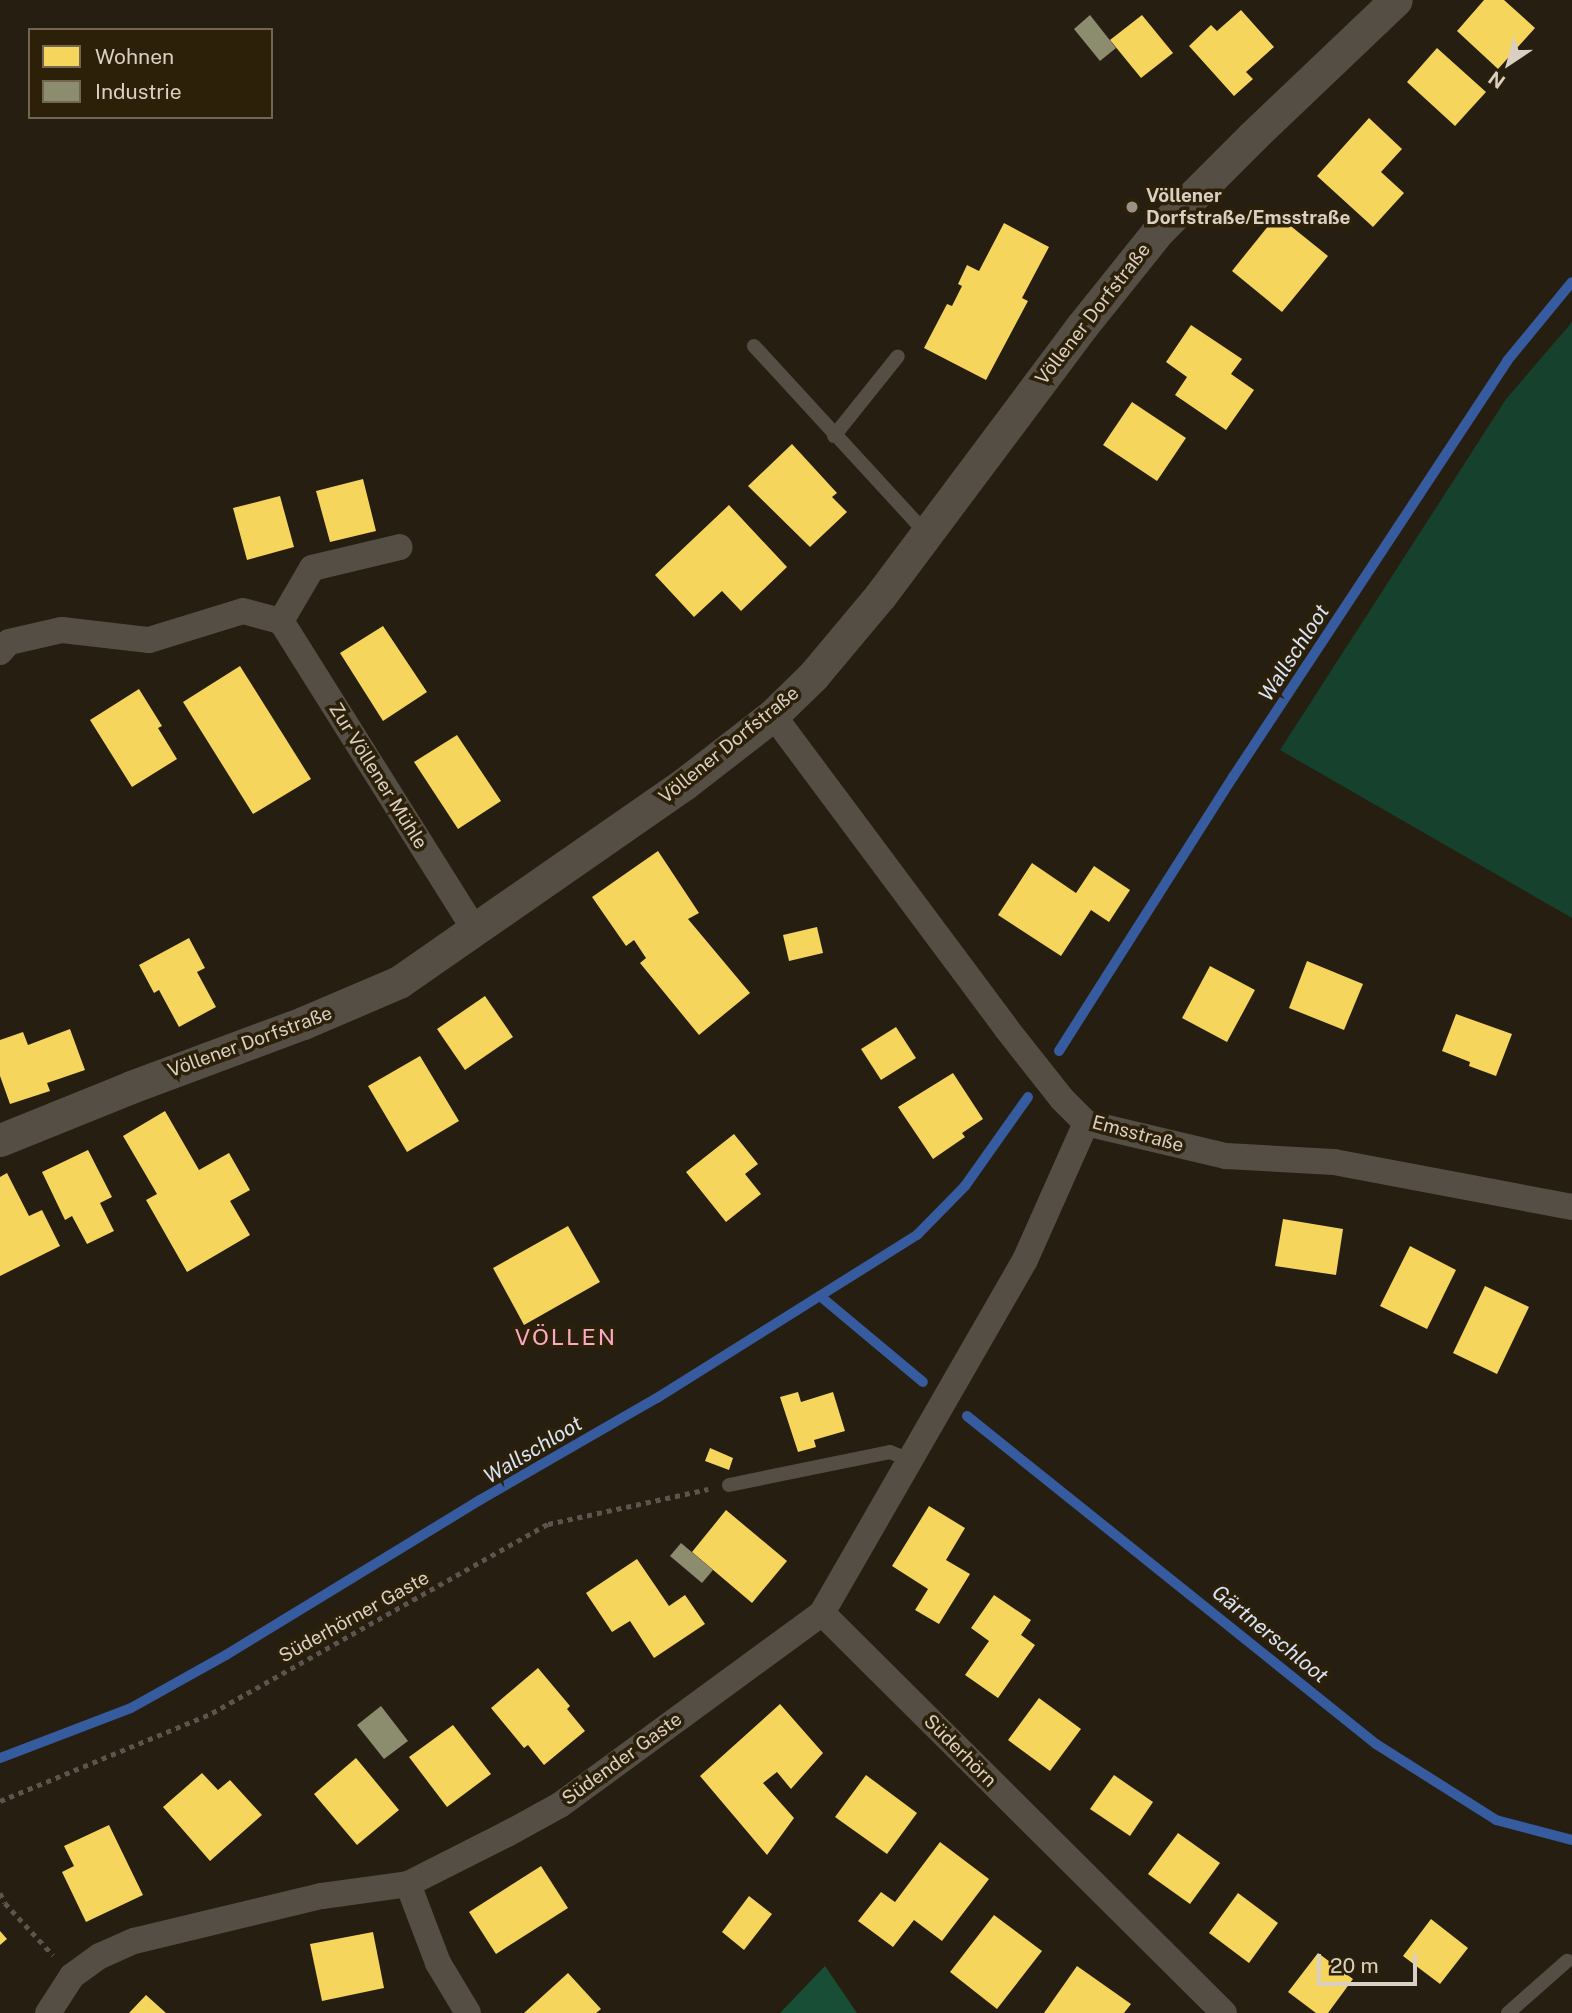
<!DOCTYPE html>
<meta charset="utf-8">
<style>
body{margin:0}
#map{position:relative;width:1572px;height:2013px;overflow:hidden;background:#251e11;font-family:"Public Sans",sans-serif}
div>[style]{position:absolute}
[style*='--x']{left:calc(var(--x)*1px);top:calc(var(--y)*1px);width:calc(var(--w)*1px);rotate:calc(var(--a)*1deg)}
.green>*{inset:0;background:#15412d}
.forest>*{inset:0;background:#184e36}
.homes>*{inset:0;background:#f6d55c}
.industry>*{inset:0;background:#8c8c6e}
.stream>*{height:10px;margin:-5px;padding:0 5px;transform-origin:5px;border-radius:5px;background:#365b9e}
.path>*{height:4.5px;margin-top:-2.25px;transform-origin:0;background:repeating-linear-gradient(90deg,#5b554d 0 5px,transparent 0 10px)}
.service>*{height:14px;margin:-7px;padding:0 7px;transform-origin:7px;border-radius:7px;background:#544e45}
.minor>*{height:26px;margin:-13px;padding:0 13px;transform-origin:13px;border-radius:13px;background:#544e45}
.tertiary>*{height:33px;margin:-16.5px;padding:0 16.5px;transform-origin:16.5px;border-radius:16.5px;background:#544e45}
.dots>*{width:19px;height:19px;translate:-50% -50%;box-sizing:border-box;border:4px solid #2d2009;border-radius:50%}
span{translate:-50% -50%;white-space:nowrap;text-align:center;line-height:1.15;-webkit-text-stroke:7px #2d2009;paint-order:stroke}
.poi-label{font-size:19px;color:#d9d0c3;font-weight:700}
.left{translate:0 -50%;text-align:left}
.street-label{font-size:19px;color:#d9d0c3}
.water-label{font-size:21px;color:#d8e4f9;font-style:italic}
.quarter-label{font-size:23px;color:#fbaac4;letter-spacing:2px}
.legend{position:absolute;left:28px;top:28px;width:245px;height:91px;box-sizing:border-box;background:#2d2009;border:2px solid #726653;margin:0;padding:9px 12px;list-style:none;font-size:21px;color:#d9d0c3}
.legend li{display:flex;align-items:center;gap:14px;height:35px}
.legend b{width:35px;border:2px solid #726653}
.north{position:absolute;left:1474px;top:28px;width:70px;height:70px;-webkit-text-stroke:5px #2d2009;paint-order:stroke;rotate:216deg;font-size:19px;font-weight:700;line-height:28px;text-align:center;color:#d9d0c3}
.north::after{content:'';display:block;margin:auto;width:24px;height:32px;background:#d9d0c3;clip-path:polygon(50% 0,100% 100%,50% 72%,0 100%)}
.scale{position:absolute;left:1317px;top:1954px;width:100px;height:32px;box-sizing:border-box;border:4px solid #d9d0c3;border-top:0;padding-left:9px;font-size:21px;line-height:24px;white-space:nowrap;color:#d9d0c3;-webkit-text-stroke:5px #2d2009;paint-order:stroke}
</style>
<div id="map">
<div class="green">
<div style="clip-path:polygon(1572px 322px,1572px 918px,1280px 750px,1506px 399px)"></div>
</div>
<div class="forest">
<div style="clip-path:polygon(825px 1966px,857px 2013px,780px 2013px)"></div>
</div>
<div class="homes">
<div style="clip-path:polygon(1484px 0,1504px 0,1535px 28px,1498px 69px,1457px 31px)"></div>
<div style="clip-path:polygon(1241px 10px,1274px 47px,1246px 72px,1253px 79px,1234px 96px,1189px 46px,1211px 25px,1217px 31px)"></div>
<div style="clip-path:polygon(1142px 15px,1173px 53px,1141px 78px,1110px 40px)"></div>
<div style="clip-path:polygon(1437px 48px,1486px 92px,1455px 126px,1407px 82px)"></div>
<div style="clip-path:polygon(1369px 118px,1402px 149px,1381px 172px,1404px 193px,1373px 227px,1317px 176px)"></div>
<div style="clip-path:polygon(1277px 215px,1328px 256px,1282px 312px,1232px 271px)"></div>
<div style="clip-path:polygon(1004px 223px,1049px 247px,1022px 298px,1028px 301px,986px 380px,924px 348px,947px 304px,952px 306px,962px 286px,958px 284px,967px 265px,979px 271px)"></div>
<div style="clip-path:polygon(1191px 325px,1242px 359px,1231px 374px,1254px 390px,1226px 430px,1175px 395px,1187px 377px,1166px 362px)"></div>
<div style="clip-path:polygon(1132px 402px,1186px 438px,1157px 481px,1103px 445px)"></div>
<div style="clip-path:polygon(792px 444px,837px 493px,832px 497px,847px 512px,810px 547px,748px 486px)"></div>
<div style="clip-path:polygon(363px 479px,376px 531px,330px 542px,316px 491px)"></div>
<div style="clip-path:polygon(280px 496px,294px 547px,247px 560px,233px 508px)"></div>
<div style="clip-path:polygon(729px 505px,787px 567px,741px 611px,722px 591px,694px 617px,655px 575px)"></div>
<div style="clip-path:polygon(383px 626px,427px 692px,383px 721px,340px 653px)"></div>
<div style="clip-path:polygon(240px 666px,311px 779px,253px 814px,183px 702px)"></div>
<div style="clip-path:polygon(139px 689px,162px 726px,158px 728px,177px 759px,132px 787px,90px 720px)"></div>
<div style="clip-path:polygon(457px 735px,501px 801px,458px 829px,414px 762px)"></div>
<div style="clip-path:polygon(658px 851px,699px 913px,688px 919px,750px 993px,699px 1035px,640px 963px,646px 958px,634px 940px,626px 946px,592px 897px)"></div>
<div style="clip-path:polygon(1032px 863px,1076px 893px,1094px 866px,1130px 890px,1109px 922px,1091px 910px,1061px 956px,998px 915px)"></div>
<div style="clip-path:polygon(817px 927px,823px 953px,789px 961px,783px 935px)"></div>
<div style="clip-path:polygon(189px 938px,205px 968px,197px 972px,216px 1007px,179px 1027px,159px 990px,154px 993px,139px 965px)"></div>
<div style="clip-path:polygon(1307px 961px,1363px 984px,1344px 1030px,1289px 1008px)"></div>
<div style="clip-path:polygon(1210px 966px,1255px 990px,1227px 1042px,1182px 1018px)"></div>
<div style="clip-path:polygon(485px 996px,513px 1037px,465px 1070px,437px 1029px)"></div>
<div style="clip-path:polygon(1456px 1014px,1512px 1034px,1496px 1076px,1469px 1066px,1470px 1062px,1442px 1051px)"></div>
<div style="clip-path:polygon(896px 1027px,916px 1058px,881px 1080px,861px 1049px)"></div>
<div style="clip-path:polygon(70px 1029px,85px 1070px,47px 1083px,50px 1091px,10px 1104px,0 1076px,0 1040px,23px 1032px,28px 1045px)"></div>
<div style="clip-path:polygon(420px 1056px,459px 1121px,407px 1152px,368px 1086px)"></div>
<div style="clip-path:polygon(953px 1073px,983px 1119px,962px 1133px,965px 1137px,933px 1159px,898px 1107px)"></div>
<div style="clip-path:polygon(165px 1111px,199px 1170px,229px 1153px,250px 1190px,230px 1201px,250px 1235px,187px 1272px,146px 1200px,157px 1194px,123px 1136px)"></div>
<div style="clip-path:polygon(734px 1134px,758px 1164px,745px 1174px,761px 1194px,726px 1222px,686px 1172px)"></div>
<div style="clip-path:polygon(88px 1150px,112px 1197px,100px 1203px,114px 1231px,87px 1244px,72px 1216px,65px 1220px,42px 1172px)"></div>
<div style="clip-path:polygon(7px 1173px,29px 1216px,42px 1210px,60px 1246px,0 1276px,0 1177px)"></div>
<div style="clip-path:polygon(1283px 1219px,1343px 1229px,1336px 1275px,1275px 1266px)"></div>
<div style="clip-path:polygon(568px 1226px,600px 1282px,524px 1325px,493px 1268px)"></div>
<div style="clip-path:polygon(1410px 1246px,1456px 1270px,1427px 1329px,1380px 1306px)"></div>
<div style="clip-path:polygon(1485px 1286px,1529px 1307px,1497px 1374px,1453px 1353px)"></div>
<div style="clip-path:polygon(798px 1392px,801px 1402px,833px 1392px,845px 1431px,814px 1440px,816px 1447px,798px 1452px,780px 1397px)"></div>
<div style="clip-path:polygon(710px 1448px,733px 1458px,729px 1470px,705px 1461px)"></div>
<div style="clip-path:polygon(929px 1506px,965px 1528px,946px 1560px,970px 1574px,939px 1624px,915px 1610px,928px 1589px,892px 1566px)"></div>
<div style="clip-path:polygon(726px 1510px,787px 1561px,752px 1603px,692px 1552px)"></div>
<div style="clip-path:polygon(637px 1559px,669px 1606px,685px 1595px,705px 1624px,654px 1658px,630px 1621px,612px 1632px,586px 1593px)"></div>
<div style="clip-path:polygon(994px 1595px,1031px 1620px,1021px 1635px,1035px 1645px,998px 1698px,965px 1675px,989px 1641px,971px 1628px)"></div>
<div style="clip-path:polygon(538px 1668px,570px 1706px,567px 1709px,585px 1731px,544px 1765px,528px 1745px,524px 1748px,491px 1708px)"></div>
<div style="clip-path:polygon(1039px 1698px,1081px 1729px,1050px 1771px,1008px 1740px)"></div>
<div style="clip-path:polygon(780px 1704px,823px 1753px,791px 1789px,777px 1772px,763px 1783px,794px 1818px,767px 1855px,700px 1776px)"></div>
<div style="clip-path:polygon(453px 1725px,491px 1774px,447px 1807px,409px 1757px)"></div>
<div style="clip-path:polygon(356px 1758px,399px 1810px,357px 1845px,314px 1794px)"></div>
<div style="clip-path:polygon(202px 1773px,218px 1790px,230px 1780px,262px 1815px,210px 1861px,163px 1807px)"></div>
<div style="clip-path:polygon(866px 1775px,917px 1813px,887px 1854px,835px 1817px)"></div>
<div style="clip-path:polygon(1114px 1775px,1153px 1802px,1130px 1836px,1090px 1809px)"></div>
<div style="clip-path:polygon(109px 1825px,143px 1895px,86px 1922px,62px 1872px,74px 1866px,64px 1846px)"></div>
<div style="clip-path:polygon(1178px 1833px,1220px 1863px,1190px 1904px,1148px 1874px)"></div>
<div style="clip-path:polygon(940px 1842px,989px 1879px,942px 1941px,914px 1920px,893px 1947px,858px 1921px,881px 1892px,895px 1902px)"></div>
<div style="clip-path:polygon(541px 1866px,568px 1908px,496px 1954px,469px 1912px)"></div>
<div style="clip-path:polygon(1238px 1893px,1278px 1923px,1249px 1963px,1209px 1933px)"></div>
<div style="clip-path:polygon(749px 1896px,772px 1914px,744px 1950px,722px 1932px)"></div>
<div style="clip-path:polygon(994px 1915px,1042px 1951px,997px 2009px,950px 1972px)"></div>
<div style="clip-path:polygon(1431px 1919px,1468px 1948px,1440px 1984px,1403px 1956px)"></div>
<div style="clip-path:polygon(0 1931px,7px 1939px,0 1945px)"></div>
<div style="clip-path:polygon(373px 1932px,384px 1988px,322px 2001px,310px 1944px)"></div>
<div style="clip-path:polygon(1318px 1953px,1353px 1979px,1328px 2013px,1316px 2013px,1288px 1992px)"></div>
<div style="clip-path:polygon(1077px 1966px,1131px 2004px,1124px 2013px,1044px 2013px)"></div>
<div style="clip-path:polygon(568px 1973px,601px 2009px,596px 2013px,524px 2013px)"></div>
<div style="clip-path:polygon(146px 1995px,166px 2013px,129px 2013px)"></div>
</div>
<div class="industry">
<div style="clip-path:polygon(1090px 15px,1116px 48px,1100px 61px,1074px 29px)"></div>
<div style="clip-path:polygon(681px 1543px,713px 1570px,702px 1583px,670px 1556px)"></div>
<div style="clip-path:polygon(381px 1706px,408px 1741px,384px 1759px,357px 1725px)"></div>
</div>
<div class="stream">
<div style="--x:1059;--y:1051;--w:325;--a:-57.6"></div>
<div style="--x:1233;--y:777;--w:498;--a:-56.6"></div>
<div style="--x:1507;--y:361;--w:102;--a:-50.6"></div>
<div style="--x:820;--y:1296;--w:134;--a:39.9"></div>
<div style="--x:967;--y:1416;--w:524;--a:38.73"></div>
<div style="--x:1376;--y:1744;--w:142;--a:32.3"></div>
<div style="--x:1496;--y:1820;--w:79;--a:14.7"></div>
<div style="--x:0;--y:1758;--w:140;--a:-20.9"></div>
<div style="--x:131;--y:1708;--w:109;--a:-29.2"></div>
<div style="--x:226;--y:1655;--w:298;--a:-31.4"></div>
<div style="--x:480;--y:1500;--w:204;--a:-30"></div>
<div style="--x:657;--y:1398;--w:307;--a:-32.1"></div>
<div style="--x:917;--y:1235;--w:69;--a:-45.6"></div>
<div style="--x:965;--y:1186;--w:109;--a:-54.7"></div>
</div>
<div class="path">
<div style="--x:0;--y:1801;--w:230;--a:-22.5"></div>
<div style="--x:212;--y:1713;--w:386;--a:-29.4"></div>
<div style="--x:548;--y:1524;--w:164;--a:-12.3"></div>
<div style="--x:0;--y:1893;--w:11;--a:63"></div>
<div style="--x:5;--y:1903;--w:71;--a:47.3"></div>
</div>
<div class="service">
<div style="--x:754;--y:346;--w:255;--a:47.4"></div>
<div style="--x:834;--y:436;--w:102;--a:-51.3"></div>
<div style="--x:729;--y:1485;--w:164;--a:-11.6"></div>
<div style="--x:890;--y:1452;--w:22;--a:22"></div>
<div style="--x:1508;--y:2013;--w:79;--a:-41.4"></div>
</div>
<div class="minor">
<div style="--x:281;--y:621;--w:61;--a:-59.7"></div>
<div style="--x:312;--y:568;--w:90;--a:-13.4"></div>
<div style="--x:0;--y:652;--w:13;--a:-48"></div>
<div style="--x:9;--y:642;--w:54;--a:-12.8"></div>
<div style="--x:62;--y:630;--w:88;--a:6.6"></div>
<div style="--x:149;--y:640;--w:98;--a:-17.1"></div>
<div style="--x:243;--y:611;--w:39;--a:15"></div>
<div style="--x:281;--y:621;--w:365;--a:57.9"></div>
<div style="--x:773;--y:715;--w:390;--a:53.3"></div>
<div style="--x:1006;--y:1028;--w:90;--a:51.7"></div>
<div style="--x:1062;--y:1099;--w:34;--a:45"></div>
<div style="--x:1086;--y:1123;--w:144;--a:13.3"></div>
<div style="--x:1226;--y:1156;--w:108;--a:3.2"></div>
<div style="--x:1334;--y:1162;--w:242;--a:10.7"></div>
<div style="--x:1086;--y:1123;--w:150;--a:114"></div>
<div style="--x:1025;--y:1260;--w:407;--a:119.9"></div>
<div style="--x:822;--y:1613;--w:567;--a:44.86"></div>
<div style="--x:408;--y:1884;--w:85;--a:69.2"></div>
<div style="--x:438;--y:1963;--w:58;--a:59"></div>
<div style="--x:48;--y:2013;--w:44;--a:-57"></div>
<div style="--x:72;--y:1976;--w:34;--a:-36"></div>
<div style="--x:100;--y:1956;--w:37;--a:-24"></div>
<div style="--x:134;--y:1941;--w:193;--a:-13.5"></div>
<div style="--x:322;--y:1896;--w:87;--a:-7.9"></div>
<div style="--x:408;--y:1884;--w:111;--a:-26.8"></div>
<div style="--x:507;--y:1834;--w:60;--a:-28.7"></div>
<div style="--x:560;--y:1805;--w:325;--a:-36.2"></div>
</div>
<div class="tertiary">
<div style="--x:0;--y:1140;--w:141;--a:-22"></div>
<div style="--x:131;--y:1087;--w:184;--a:-20.4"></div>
<div style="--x:303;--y:1023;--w:104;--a:-23.1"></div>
<div style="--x:399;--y:982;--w:347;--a:-34.8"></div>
<div style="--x:684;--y:784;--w:113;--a:-37.8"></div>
<div style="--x:773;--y:715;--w:56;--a:-44.3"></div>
<div style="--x:813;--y:676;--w:104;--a:-50.1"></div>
<div style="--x:880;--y:596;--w:337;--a:-53.2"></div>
<div style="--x:1082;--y:326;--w:122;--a:-51.3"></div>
<div style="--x:1158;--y:231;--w:134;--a:-45"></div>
<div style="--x:1253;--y:136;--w:197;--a:-43.6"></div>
</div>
<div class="dots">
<div style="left:1132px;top:207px;background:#9a9285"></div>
</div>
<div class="poi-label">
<span class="left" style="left:1146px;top:207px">Völlener<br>Dorfstraße/Emsstraße</span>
</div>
<div class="street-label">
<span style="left:1093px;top:314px;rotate:-52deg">Völlener Dorfstraße</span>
<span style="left:729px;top:745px;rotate:-39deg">Völlener Dorfstraße</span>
<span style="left:378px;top:776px;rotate:58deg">Zur Völlener Mühle</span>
<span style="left:250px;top:1042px;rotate:-20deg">Völlener Dorfstraße</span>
<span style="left:1138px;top:1134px;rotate:15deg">Emsstraße</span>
<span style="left:354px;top:1617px;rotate:-29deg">Süderhörner Gaste</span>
<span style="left:960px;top:1751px;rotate:45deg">Süderhörn</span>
<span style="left:622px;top:1759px;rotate:-36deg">Südender Gaste</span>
</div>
<div class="water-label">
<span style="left:1294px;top:653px;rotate:-57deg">Wallschloot</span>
<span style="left:533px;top:1450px;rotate:-31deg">Wallschloot</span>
<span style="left:1270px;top:1634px;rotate:39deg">Gärtnerschloot</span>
</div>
<div class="quarter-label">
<span style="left:566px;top:1337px">VÖLLEN</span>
</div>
<ul class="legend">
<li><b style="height:19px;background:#f6d55c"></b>Wohnen</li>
<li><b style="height:19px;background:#8c8c6e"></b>Industrie</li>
</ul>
<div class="north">N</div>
<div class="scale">20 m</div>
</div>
